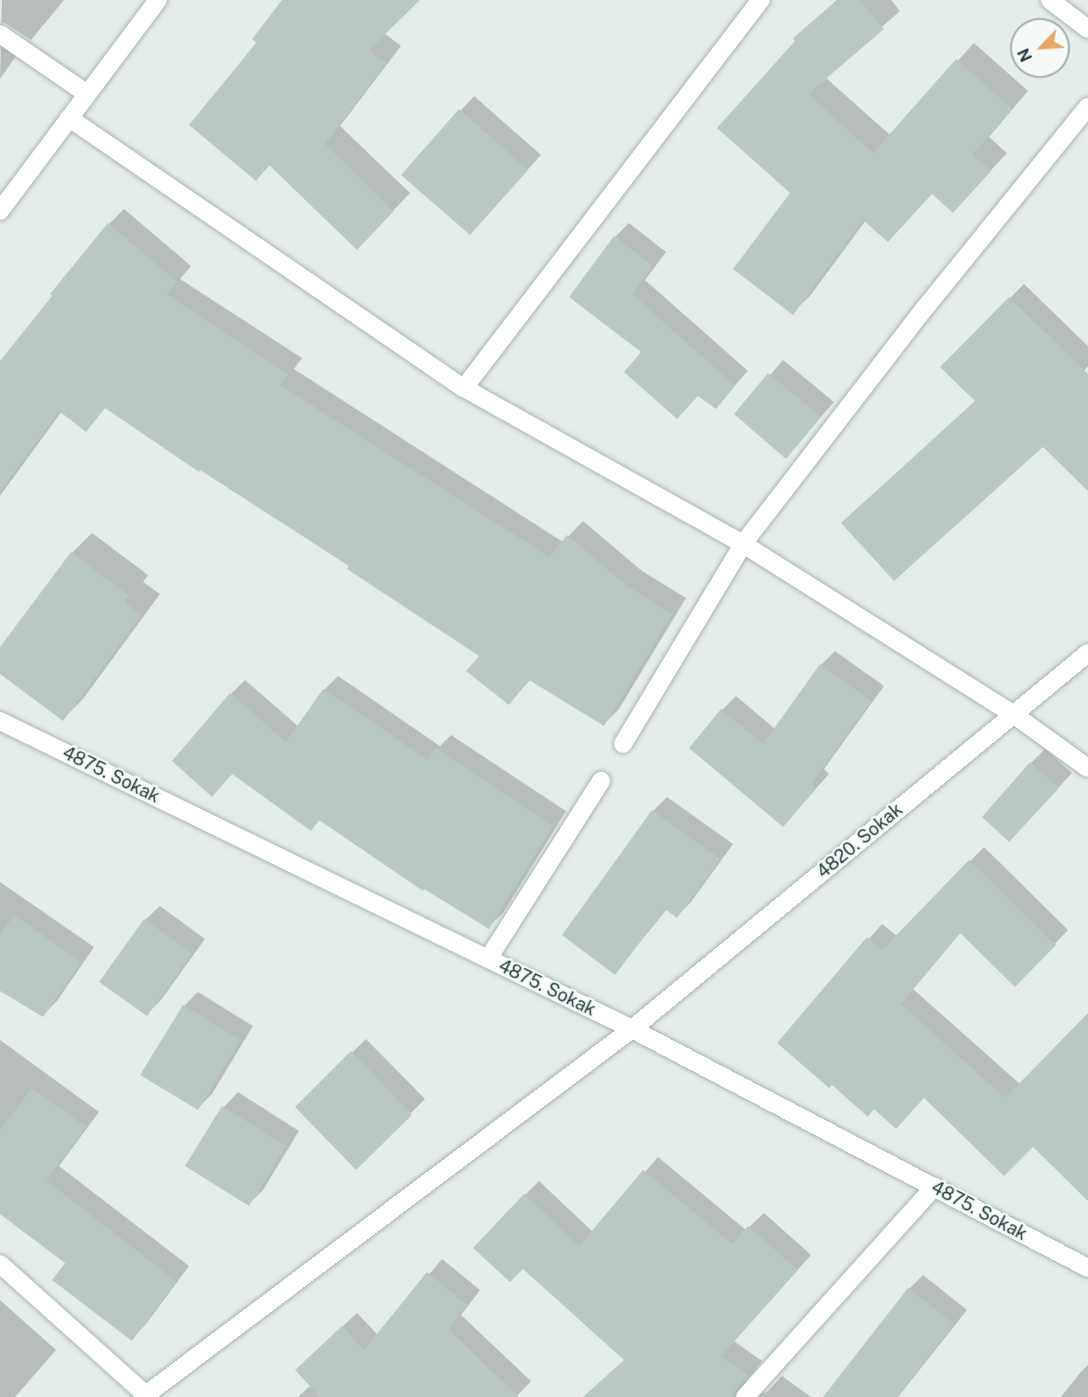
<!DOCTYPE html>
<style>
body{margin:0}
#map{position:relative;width:1088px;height:1397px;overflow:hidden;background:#e5edeb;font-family:"Public Sans",sans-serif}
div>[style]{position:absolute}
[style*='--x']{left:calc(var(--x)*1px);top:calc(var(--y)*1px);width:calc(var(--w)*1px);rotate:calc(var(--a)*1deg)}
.shadow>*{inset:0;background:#0003}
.building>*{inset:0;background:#bac8c5}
.roads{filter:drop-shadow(0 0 2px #a8b5b3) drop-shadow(0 0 2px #a8b5b3)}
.minor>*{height:18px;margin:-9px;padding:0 9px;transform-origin:9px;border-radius:9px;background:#fff}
span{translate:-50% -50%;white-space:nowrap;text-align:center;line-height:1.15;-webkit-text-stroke:4.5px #f5faf8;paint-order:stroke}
.street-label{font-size:18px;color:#253e3d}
.north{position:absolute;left:1010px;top:18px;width:60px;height:60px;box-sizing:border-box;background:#f5faf8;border:2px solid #a2afad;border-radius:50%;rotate:245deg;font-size:16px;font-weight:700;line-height:24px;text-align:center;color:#253e3d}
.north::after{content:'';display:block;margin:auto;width:21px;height:27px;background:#e8a668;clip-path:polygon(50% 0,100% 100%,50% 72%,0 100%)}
</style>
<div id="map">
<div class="shadow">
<div style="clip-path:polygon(2px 0,64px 0,31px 40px,3px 22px,2px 26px,25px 43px,0 79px)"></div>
<div style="clip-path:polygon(284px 0,417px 0,384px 33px,401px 46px,340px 126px,410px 193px,374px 231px,271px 164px,256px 179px,259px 42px)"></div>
<div style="clip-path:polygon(837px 0,891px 0,900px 11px,825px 77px,890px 135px,974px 43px,1028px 91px,989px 137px,1007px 153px,953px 211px,933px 193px,866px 220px,810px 296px,792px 313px,792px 193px,797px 41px,795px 38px)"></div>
<div style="clip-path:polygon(474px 96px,541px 155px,470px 233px,403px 174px)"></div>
<div style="clip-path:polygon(124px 209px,191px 266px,180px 279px,302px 358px,294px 369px,563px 542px,583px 521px,642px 571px,686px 598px,619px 709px,604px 724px,531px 679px,509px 703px,481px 655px,351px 565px,106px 407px,85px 430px,62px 411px,0 496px,0 363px,109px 224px)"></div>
<div style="clip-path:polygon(629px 223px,666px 252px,645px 280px,748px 371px,715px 407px,644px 352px,615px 237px)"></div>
<div style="clip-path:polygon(1024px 284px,1088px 346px,1088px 366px,1081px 374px,1088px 380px,1088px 488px,1043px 445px,942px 367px)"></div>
<div style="clip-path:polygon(783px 360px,834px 402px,786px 457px,736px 414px)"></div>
<div style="clip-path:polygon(92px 533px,148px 575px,143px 582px,160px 594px,83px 699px,63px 719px,0 672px,0 650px,72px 553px)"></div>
<div style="clip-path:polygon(835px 651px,884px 686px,824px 769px,829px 774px,783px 825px,722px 710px,736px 696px,775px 729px,821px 665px)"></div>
<div style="clip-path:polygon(338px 676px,440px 746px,451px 735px,566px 811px,503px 913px,488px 927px,321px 819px,311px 829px,233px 773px,212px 795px,231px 694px,245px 680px,299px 727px,324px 690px)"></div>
<div style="clip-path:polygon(1045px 749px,1072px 773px,1023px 826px,1031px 763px)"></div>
<div style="clip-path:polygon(667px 797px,733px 844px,691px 902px,677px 916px,667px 909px,615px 973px,564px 935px,653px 811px)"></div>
<div style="clip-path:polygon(984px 847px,1068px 930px,1029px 971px,961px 932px,913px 989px,1020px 1084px,1088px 1015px,1088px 1199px,1033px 1145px,925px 1096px,875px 1108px,832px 1083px,779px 1043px,882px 924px,897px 936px)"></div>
<div style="clip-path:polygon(0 882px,94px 947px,57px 1001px,43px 1015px,0 989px)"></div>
<div style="clip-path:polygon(160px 906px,205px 939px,161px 1000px,147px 1014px,102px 982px,145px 920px)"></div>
<div style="clip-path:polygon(198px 992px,253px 1026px,212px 1094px,198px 1108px,184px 1006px)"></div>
<div style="clip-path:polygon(366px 1039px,425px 1099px,356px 1168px,297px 1107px)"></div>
<div style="clip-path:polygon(0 1040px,99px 1112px,59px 1166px,189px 1266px,146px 1324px,132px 1339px,67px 1262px,0 1213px)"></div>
<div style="clip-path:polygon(238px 1092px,299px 1131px,263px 1190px,249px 1204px,187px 1165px,224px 1107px)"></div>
<div style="clip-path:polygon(658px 1157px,746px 1230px,764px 1213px,811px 1255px,734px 1341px,762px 1361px,747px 1380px,748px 1387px,757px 1394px,767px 1392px,782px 1376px,811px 1397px,584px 1397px,626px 1359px,525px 1195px,539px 1181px,593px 1232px)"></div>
<div style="clip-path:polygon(442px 1259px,480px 1290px,461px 1315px,531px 1381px,516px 1397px,298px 1397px,311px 1385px,311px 1356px,357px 1313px,378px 1335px)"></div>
<div style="clip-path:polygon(923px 1275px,967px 1310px,898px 1397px,825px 1397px,909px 1289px)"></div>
<div style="clip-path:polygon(0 1300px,56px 1350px,15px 1397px,0 1397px)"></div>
<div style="clip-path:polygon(1088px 1365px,1088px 1397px,1061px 1397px,1080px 1373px)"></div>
</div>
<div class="building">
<div style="clip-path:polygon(282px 0,420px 0,369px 50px,386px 63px,325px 144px,394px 211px,357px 250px,269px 165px,256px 181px,189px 125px,256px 43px,252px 39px)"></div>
<div style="clip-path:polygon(837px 0,859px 0,884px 29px,808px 94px,873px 153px,956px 59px,1012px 109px,972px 155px,991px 171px,953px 213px,932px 194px,888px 242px,863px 220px,793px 315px,733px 269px,790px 193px,717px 128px,795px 41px,793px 38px)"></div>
<div style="clip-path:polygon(459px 109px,528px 170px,470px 235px,401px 175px)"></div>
<div style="clip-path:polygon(108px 223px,177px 282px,166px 294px,288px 374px,280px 385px,549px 557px,567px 535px,627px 586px,672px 614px,604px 726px,529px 680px,509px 705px,466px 671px,479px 656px,347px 569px,349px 566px,200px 470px,199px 472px,105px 408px,86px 432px,59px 411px,0 492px,0 361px,52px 296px,50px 294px)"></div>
<div style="clip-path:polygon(614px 236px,653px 266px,632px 294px,735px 386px,716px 409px,698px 396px,677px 419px,624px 372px,641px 352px,569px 297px)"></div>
<div style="clip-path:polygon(1009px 297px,1088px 374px,1088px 491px,1043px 447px,894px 581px,841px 523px,975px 401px,940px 367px)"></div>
<div style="clip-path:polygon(768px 373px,821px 417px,786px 459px,734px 414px)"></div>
<div style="clip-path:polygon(71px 552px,129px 596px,124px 602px,141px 615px,63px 721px,0 674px,0 647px)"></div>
<div style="clip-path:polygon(820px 664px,871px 701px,811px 784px,816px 789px,783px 827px,689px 748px,721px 709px,763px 744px)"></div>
<div style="clip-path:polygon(323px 689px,428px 760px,436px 748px,553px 826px,489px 929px,424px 889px,423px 891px,319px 820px,311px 831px,232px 774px,212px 797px,172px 761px,230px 693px,286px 742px)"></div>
<div style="clip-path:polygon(1030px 762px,1059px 788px,1009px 842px,982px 817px)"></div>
<div style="clip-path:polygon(652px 810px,720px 859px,677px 918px,665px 909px,615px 975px,562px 935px)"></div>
<div style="clip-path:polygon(969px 860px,1056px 945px,1015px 987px,960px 933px,901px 1004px,1005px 1098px,1088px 1013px,1088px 1201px,1033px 1147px,1004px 1176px,924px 1098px,896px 1129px,874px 1109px,868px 1117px,832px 1085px,829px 1088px,777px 1043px,867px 937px,882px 950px)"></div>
<div style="clip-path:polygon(14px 915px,81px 962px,43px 1017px,0 991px,0 935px)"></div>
<div style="clip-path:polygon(144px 919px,192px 953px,147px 1016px,99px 982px)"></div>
<div style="clip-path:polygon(183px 1005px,240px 1040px,198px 1110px,140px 1075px)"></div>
<div style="clip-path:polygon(351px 1051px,412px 1115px,356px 1170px,295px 1107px)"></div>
<div style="clip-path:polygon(32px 1088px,86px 1127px,46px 1180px,176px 1281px,132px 1341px,52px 1280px,65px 1263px,0 1214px,0 1130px)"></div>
<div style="clip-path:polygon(222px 1106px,286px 1146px,249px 1206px,185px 1166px)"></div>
<div style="clip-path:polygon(643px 1170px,732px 1244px,748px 1226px,798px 1270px,721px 1356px,749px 1376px,737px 1389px,734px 1397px,583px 1397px,624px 1360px,523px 1269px,510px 1282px,473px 1248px,524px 1194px,579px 1246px)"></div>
<div style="clip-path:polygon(427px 1272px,467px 1305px,448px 1329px,519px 1397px,320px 1397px,295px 1370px,342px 1326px,364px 1350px)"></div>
<div style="clip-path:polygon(908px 1288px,954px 1324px,897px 1397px,823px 1397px)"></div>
</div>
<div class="roads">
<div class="minor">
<div style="--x:1050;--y:0;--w:48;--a:37.3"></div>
<div style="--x:0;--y:34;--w:104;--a:34.5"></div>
<div style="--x:69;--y:118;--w:478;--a:34.4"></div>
<div style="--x:464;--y:388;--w:320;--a:29.2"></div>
<div style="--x:743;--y:544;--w:319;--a:32.2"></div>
<div style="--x:1013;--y:714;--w:92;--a:35.8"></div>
<div style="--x:0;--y:211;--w:264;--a:-53.2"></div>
<div style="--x:464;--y:388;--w:489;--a:-52.6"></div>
<div style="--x:0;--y:721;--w:703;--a:25.98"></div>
<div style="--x:632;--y:1029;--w:515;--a:27.66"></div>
<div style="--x:623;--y:744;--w:233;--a:-59"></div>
<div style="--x:743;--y:544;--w:298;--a:-52.4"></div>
<div style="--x:925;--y:308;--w:259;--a:-51"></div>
<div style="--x:488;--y:959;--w:211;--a:-57.6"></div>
<div style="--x:0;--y:1264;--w:196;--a:41.9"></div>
<div style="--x:143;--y:1397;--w:612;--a:-36.96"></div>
<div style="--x:632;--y:1029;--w:591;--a:-39.51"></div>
<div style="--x:745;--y:1397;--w:283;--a:-48"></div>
</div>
</div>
<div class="street-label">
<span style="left:111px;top:775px;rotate:26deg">4875. Sokak</span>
<span style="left:860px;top:841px;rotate:-40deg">4820. Sokak</span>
<span style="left:547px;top:988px;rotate:26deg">4875. Sokak</span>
<span style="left:979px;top:1211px;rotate:28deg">4875. Sokak</span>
</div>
<div class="north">N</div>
</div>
